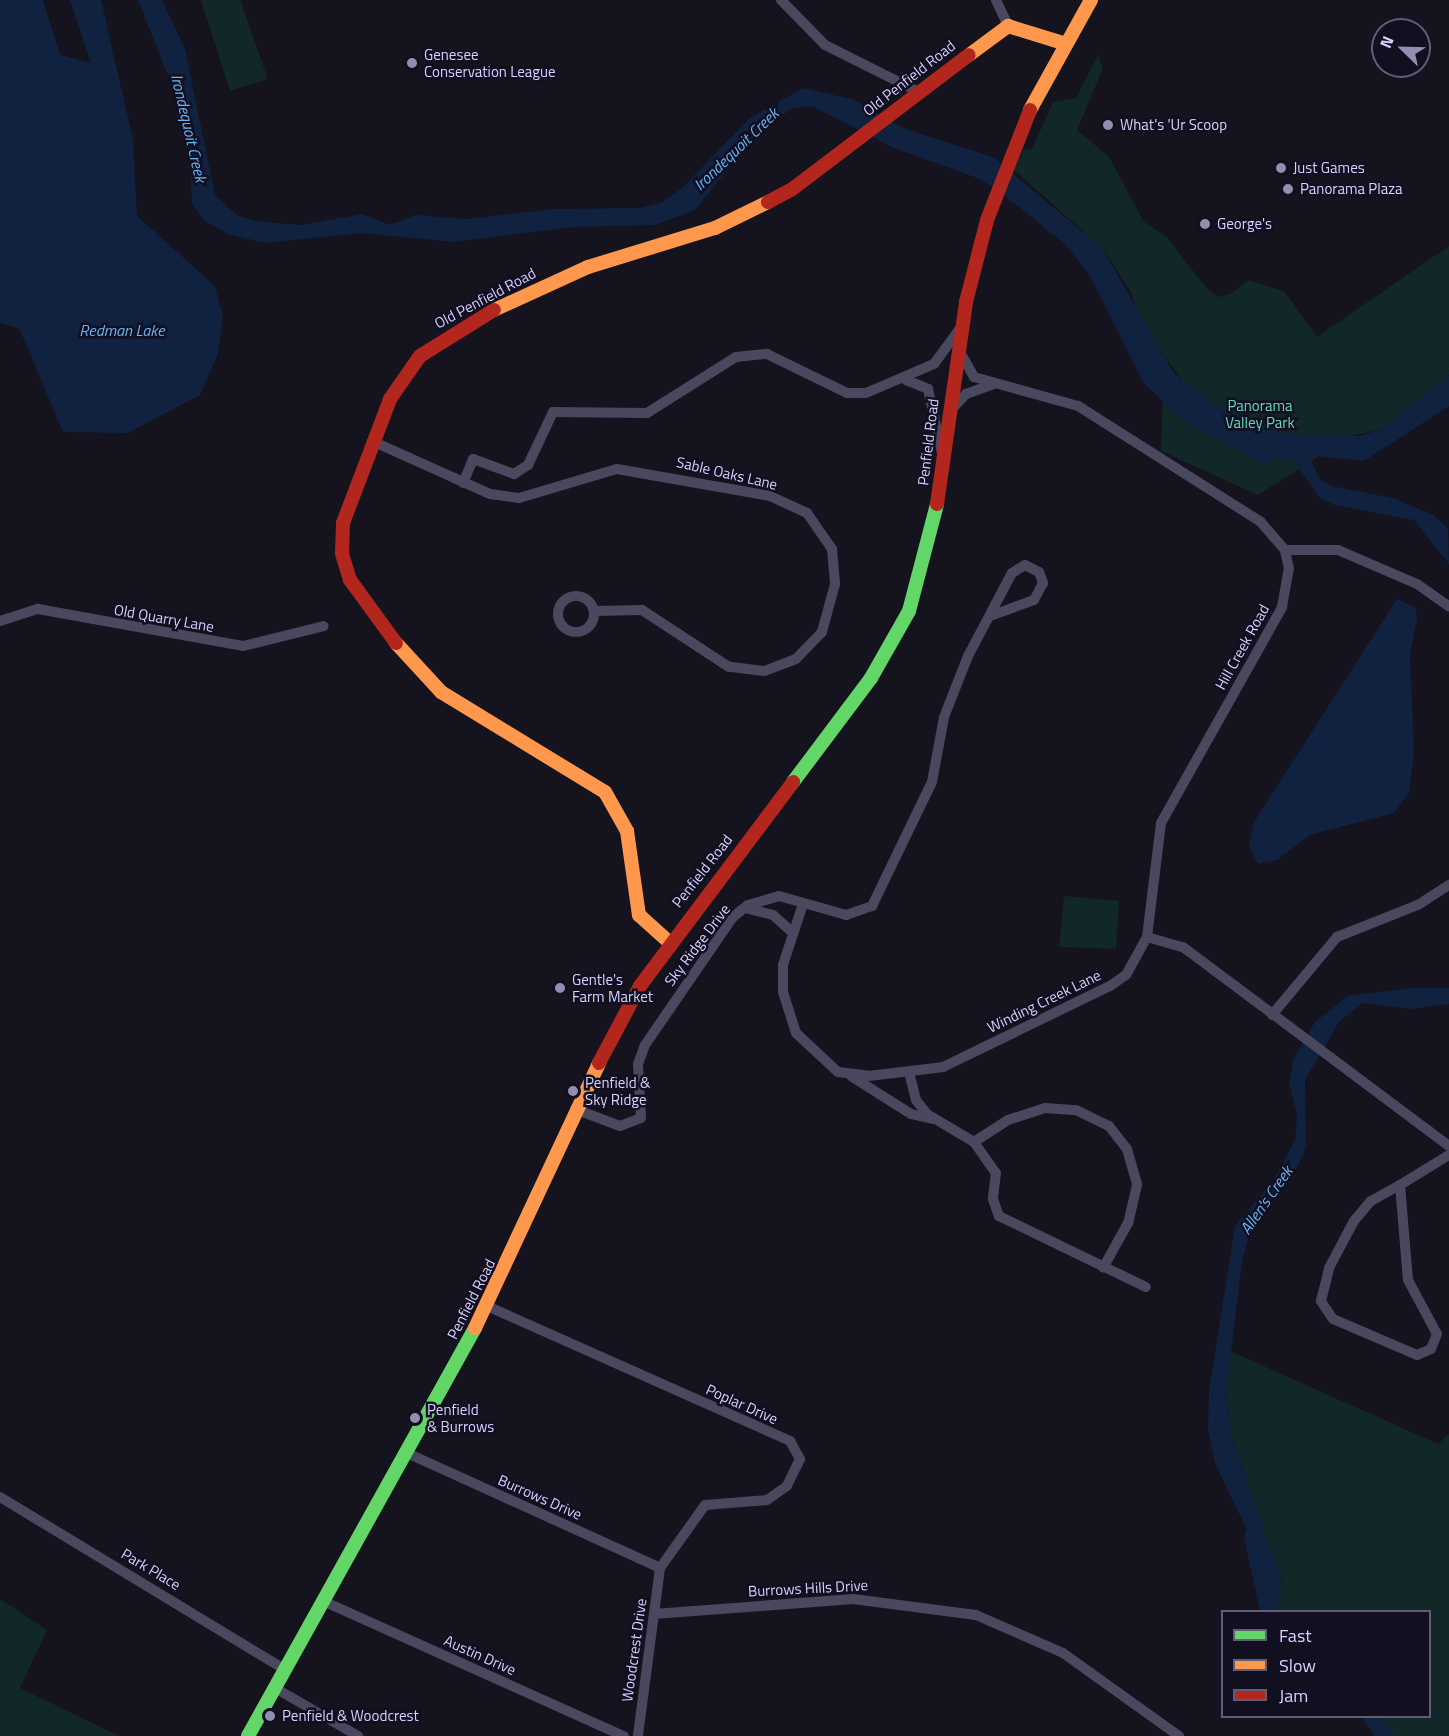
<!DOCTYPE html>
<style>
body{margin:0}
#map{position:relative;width:1449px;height:1736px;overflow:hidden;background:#15131d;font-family:"Titillium Web",sans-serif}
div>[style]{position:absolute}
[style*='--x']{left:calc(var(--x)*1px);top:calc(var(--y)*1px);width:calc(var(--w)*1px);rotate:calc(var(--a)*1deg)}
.green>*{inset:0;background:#122828}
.water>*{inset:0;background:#102240}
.street>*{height:10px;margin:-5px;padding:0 5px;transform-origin:5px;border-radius:5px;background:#49485e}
.street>.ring{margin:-5px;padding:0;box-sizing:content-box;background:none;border:10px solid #49485e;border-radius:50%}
.fast>*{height:14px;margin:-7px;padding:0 7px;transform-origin:7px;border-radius:7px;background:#63d668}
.slow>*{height:14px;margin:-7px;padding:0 7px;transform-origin:7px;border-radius:7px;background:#ff974d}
.jam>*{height:14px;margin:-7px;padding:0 7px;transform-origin:7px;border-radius:7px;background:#b3261e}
.dots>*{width:16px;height:16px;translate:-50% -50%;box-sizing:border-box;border:3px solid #120f21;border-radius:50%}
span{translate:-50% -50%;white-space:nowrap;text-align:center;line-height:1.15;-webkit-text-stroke:5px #120f21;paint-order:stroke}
.poi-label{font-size:15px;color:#d6d1fd}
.left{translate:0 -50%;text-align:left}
.street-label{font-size:15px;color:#d6d1fd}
.park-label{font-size:15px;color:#61d9ba}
.water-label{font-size:16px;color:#65b5f7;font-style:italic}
.legend{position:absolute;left:1221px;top:1610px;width:210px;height:108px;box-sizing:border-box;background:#120f21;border:2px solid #605d79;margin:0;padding:8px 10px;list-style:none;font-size:18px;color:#d6d1fd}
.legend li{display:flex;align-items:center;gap:12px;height:30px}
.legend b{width:30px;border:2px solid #605d79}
.north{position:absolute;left:1371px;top:18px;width:60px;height:60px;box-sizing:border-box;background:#120f21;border:2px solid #605d79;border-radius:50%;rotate:293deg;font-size:16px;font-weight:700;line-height:24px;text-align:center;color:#d6d1fd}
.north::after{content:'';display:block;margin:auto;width:21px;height:27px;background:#928eaf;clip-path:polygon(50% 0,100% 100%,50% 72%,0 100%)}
</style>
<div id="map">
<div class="green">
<div style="clip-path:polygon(201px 0,240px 0,268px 79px,230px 91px)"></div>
<div style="clip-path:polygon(1098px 55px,1103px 68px,1077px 130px,1109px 157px,1144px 222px,1166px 236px,1208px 290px,1219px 297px,1230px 294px,1249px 280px,1285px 292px,1317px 337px,1449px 246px,1449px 375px,1382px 429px,1351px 436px,1258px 495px,1161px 451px,1163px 396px,1184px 382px,1145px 330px,1130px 290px,1102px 248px,1014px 170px,1023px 150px,1032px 149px,1053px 102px,1076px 98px)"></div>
<div style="clip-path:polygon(1064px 896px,1119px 901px,1116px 949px,1059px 947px)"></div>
<div style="clip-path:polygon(1230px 1351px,1438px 1444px,1449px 1434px,1449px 1736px,1393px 1736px,1382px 1717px,1430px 1716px,1430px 1612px,1275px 1611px,1282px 1582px,1233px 1441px,1226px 1393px)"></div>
<div style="clip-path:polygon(0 1599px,47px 1630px,20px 1688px,119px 1736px,0 1736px)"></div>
</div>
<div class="water">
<div style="clip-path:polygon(0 0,43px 0,60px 55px,91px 63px,70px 0,101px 0,133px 140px,137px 216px,215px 286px,223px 317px,218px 354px,200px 395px,128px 433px,63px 432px,19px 328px,0 323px)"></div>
<div style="clip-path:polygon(138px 0,162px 0,185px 49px,215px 195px,237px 215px,255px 221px,302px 225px,362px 214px,390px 225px,415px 215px,468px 219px,554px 209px,639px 208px,661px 203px,681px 189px,750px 118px,803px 88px,852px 99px,905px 129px,993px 157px,1102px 248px,1174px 373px,1218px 407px,1284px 434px,1360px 436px,1382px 429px,1449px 375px,1449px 406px,1364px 461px,1308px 455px,1320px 479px,1332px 486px,1393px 498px,1435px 516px,1448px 529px,1449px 564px,1414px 520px,1334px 505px,1318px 496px,1292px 459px,1279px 457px,1264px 464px,1182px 420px,1143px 382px,1089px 274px,1064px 243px,1000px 192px,980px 179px,894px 148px,812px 106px,792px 108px,754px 137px,695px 210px,655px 225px,574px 227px,453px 242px,361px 233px,267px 243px,230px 235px,204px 220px,192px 204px,190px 157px,169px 78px)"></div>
<div style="clip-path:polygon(1397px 599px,1416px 608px,1417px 619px,1410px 654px,1414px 753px,1409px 793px,1394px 813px,1310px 835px,1277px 860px,1258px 864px,1249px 847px,1254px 822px)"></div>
<div style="clip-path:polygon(1410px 988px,1449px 988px,1449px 1004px,1410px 1009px,1363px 1003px,1339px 1022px,1305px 1080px,1306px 1147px,1294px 1175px,1254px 1219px,1242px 1261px,1226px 1394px,1233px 1441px,1282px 1582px,1275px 1611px,1260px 1611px,1244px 1537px,1247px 1530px,1215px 1463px,1208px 1429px,1209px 1391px,1235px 1226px,1275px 1178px,1295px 1140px,1297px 1116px,1289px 1082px,1293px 1060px,1315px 1022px,1348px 996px)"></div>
<div style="clip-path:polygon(1362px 1717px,1382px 1717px,1393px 1736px,1374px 1736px)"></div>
</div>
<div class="street">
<div style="--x:781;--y:0;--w:63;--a:45.6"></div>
<div style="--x:825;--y:45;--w:103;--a:26.6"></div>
<div style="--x:996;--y:0;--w:29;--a:65"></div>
<div style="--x:906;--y:380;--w:24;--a:22"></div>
<div style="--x:928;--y:389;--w:66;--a:77.7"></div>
<div style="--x:952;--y:409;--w:21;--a:-47"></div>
<div style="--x:966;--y:394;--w:30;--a:-20"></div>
<div style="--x:372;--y:441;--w:129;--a:24.2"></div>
<div style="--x:490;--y:494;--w:29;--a:8"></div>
<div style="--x:519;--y:498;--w:102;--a:-16.5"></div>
<div style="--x:617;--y:469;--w:155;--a:10"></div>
<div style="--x:770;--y:496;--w:41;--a:24.7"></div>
<div style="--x:807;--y:513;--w:44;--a:55.2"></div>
<div style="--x:832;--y:549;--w:35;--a:85"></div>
<div style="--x:835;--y:584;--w:50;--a:105.2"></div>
<div style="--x:822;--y:632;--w:37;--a:134"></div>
<div style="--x:796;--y:659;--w:34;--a:159"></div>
<div style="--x:764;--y:671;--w:35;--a:-173"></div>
<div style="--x:729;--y:667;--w:104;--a:-146.8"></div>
<div style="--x:642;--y:610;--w:48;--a:178.8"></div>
<div style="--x:463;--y:483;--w:26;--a:-67"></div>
<div style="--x:473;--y:459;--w:44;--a:20.1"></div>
<div style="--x:514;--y:474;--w:17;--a:-33"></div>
<div style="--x:528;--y:465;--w:59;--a:-64.7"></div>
<div style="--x:553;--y:412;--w:94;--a:0.6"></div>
<div style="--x:647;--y:413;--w:105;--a:-32.2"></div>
<div style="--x:736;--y:357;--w:31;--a:-6"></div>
<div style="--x:767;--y:354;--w:89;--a:26"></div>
<div style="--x:847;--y:393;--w:19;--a:0"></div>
<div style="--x:866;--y:393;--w:74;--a:-23.1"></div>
<div style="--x:934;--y:364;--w:46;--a:-53.9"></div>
<div style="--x:1285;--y:550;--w:53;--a:0"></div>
<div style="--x:1338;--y:550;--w:86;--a:23.3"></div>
<div style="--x:1417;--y:584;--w:39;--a:35"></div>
<div class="ring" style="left:558px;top:596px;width:26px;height:26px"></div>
<div style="--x:0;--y:621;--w:40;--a:-18"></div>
<div style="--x:38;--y:609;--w:208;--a:10.2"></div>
<div style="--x:243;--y:646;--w:83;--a:-13.9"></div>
<div style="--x:803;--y:904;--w:64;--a:108.2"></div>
<div style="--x:783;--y:965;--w:27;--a:90"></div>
<div style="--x:783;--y:992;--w:43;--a:72.4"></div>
<div style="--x:796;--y:1033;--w:57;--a:42.9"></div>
<div style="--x:838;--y:1072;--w:31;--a:7"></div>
<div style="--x:869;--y:1076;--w:75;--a:-6.9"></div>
<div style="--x:943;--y:1067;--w:186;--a:-25.9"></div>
<div style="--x:1110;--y:986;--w:19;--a:-35"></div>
<div style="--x:1126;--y:975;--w:43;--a:-61.1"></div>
<div style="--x:1147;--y:937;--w:115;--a:-83"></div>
<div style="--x:1161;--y:823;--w:248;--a:-60.7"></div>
<div style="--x:1282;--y:607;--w:39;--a:-80"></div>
<div style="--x:1289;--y:569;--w:19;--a:-102"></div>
<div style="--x:1285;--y:550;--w:37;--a:-131"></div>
<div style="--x:1261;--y:522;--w:217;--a:-147.6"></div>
<div style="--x:1078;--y:406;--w:108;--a:-164.4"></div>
<div style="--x:974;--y:377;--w:31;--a:-119"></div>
<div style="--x:745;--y:908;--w:29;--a:14"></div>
<div style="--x:773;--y:915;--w:24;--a:42"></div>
<div style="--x:1147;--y:937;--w:37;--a:16"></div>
<div style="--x:1183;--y:947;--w:332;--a:36.8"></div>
<div style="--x:1272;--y:1015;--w:102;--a:-50.2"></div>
<div style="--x:1337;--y:937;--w:87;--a:-21.6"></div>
<div style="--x:1418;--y:905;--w:37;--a:-33"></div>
<div style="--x:909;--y:1072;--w:29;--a:76"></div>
<div style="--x:916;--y:1100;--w:18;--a:52"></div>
<div style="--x:927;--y:1114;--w:55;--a:30.8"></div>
<div style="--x:974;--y:1142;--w:38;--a:55"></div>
<div style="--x:996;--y:1173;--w:26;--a:97"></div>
<div style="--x:993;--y:1199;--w:18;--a:71"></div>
<div style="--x:999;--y:1216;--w:163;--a:25.8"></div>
<div style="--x:851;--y:1076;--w:71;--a:32.3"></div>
<div style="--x:911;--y:1114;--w:22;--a:13"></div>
<div style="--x:575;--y:1109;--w:48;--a:20.7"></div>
<div style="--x:620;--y:1126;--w:22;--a:-21"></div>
<div style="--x:641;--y:1118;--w:54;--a:-93.2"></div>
<div style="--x:638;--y:1064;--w:20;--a:-70"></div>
<div style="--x:645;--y:1045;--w:155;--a:-55.5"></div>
<div style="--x:733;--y:917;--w:19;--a:-39"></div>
<div style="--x:748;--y:905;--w:32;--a:-16"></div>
<div style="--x:779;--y:896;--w:70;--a:15.8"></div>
<div style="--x:846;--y:915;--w:28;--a:-19"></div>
<div style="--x:872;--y:906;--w:138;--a:-64.2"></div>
<div style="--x:932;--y:782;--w:66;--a:-79.5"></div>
<div style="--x:944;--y:717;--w:66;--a:-68.5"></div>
<div style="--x:968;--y:656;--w:94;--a:-62.1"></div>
<div style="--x:1012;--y:573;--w:15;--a:-32"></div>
<div style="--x:1025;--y:565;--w:16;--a:27"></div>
<div style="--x:1039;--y:572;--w:12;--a:70"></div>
<div style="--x:1043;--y:583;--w:19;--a:118"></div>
<div style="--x:1034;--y:600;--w:47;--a:160"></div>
<div style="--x:974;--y:1142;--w:40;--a:-32.9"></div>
<div style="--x:1008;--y:1120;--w:39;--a:-18"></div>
<div style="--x:1045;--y:1108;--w:31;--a:4"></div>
<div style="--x:1076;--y:1110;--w:37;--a:26"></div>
<div style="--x:1109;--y:1126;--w:29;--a:52"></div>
<div style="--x:1127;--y:1149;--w:37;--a:74"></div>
<div style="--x:1137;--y:1185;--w:39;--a:103"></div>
<div style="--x:1128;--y:1223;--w:51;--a:119.1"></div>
<div style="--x:1400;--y:1185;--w:95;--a:85.2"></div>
<div style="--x:1408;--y:1280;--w:61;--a:61.8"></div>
<div style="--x:1437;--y:1334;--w:16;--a:112"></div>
<div style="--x:1431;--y:1349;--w:15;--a:157"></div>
<div style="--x:1417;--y:1355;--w:91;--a:-156.8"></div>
<div style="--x:1333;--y:1319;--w:22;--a:-124"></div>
<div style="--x:1321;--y:1301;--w:34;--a:-76"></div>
<div style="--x:1329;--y:1268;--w:53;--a:-62"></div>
<div style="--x:1354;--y:1221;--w:26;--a:-50"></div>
<div style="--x:1371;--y:1201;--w:33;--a:-29"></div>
<div style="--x:1400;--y:1185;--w:57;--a:-31.5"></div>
<div style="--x:487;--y:1306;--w:332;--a:24"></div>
<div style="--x:790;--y:1441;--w:21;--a:61"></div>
<div style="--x:800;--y:1459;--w:30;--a:116"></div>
<div style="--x:787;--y:1486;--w:24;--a:145"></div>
<div style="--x:767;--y:1500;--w:62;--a:175.4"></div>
<div style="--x:705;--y:1505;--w:77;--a:125.5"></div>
<div style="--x:660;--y:1568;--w:169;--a:97.5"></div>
<div style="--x:407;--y:1453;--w:278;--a:24.4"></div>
<div style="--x:0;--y:1497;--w:334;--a:31.2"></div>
<div style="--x:323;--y:1601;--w:330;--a:24.2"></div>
<div style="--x:654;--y:1614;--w:200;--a:-4.3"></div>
<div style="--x:853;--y:1599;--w:124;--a:7.4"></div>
<div style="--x:976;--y:1615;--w:95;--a:23.6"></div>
<div style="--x:1063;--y:1653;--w:143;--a:35.6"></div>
<div style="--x:275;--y:1688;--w:96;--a:30"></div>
</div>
<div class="fast">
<div style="--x:793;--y:782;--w:130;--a:-53.1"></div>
<div style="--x:871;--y:678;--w:77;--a:-60.4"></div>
<div style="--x:909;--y:611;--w:111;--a:-75.3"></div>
<div style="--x:248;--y:1736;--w:467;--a:-60.9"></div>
</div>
<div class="slow">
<div style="--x:969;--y:55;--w:49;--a:-36.6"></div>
<div style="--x:1008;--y:26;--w:61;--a:17.2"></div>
<div style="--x:1030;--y:110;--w:126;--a:-61"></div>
<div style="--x:494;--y:310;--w:103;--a:-24.6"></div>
<div style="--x:588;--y:267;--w:133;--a:-17.1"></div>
<div style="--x:715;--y:228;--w:59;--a:-26.1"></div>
<div style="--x:396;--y:643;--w:67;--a:47.4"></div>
<div style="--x:441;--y:692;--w:192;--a:31.4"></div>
<div style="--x:605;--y:792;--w:45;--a:60.6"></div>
<div style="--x:627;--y:831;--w:85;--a:81.9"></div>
<div style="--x:639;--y:915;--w:40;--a:42"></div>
<div style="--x:475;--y:1328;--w:293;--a:-64.9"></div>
</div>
<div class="jam">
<div style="--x:768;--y:202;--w:26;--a:-28"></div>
<div style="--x:791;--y:190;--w:223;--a:-37.2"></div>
<div style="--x:937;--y:504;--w:204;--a:-81.8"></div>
<div style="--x:966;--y:302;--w:85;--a:-75.6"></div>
<div style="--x:987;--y:220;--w:118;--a:-68.6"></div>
<div style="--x:396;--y:643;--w:78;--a:-126.1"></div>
<div style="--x:350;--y:580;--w:28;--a:-107"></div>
<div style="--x:342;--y:553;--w:30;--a:-88"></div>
<div style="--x:343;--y:523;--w:133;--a:-69.2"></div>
<div style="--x:390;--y:399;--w:52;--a:-55.1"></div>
<div style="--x:420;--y:356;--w:87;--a:-31.9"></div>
<div style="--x:599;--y:1063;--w:87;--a:-62"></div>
<div style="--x:640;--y:986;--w:255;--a:-53.1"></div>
</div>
<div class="dots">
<div style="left:412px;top:63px;background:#928eaf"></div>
<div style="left:1108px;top:125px;background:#928eaf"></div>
<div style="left:1281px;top:168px;background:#928eaf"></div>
<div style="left:1288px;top:189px;background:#928eaf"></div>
<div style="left:1205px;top:224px;background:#928eaf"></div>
<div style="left:560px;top:988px;background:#928eaf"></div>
<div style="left:573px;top:1091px;background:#928eaf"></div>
<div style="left:415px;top:1418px;background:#928eaf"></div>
<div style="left:270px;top:1716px;background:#928eaf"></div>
</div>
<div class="poi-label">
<span class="left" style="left:424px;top:63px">Genesee<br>Conservation League</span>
<span class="left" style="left:1120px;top:125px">What's 'Ur Scoop</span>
<span class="left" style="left:1293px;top:168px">Just Games</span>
<span class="left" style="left:1300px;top:189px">Panorama Plaza</span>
<span class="left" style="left:1217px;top:224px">George's</span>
<span class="left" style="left:572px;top:988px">Gentle's<br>Farm Market</span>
<span class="left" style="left:585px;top:1091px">Penfield &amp;<br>Sky Ridge</span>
<span class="left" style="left:427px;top:1418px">Penfield<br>&amp; Burrows</span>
<span class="left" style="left:282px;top:1716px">Penfield &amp; Woodcrest</span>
</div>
<div class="street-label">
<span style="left:909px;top:78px;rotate:-38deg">Old Penfield Road</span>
<span style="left:485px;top:298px;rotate:-28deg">Old Penfield Road</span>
<span style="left:928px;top:442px;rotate:-83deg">Penfield Road</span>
<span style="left:727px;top:473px;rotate:13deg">Sable Oaks Lane</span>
<span style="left:164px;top:618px;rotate:10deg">Old Quarry Lane</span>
<span style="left:1242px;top:647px;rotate:-61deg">Hill Creek Road</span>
<span style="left:702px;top:871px;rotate:-52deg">Penfield Road</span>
<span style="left:697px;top:945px;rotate:-53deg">Sky Ridge Drive</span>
<span style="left:1044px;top:1001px;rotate:-26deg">Winding Creek Lane</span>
<span style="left:471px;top:1299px;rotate:-63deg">Penfield Road</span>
<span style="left:742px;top:1404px;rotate:24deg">Poplar Drive</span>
<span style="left:540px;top:1497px;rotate:24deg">Burrows Drive</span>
<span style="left:151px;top:1569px;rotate:31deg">Park Place</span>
<span style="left:808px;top:1588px;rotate:-3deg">Burrows Hills Drive</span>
<span style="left:634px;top:1650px;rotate:-82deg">Woodcrest Drive</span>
<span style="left:480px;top:1655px;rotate:24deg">Austin Drive</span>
</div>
<div class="park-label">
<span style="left:1260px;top:414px">Panorama<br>Valley Park</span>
</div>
<div class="water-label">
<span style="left:189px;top:128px;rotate:77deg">Irondequoit Creek</span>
<span style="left:736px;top:149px;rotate:-44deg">Irondequoit Creek</span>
<span style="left:122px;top:330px">Redman Lake</span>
<span style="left:1266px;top:1200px;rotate:-55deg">Allen's Creek</span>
</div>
<ul class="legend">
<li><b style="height:8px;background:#63d668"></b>Fast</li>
<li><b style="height:8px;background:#ff974d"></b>Slow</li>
<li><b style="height:8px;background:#b3261e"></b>Jam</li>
</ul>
<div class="north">N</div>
</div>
